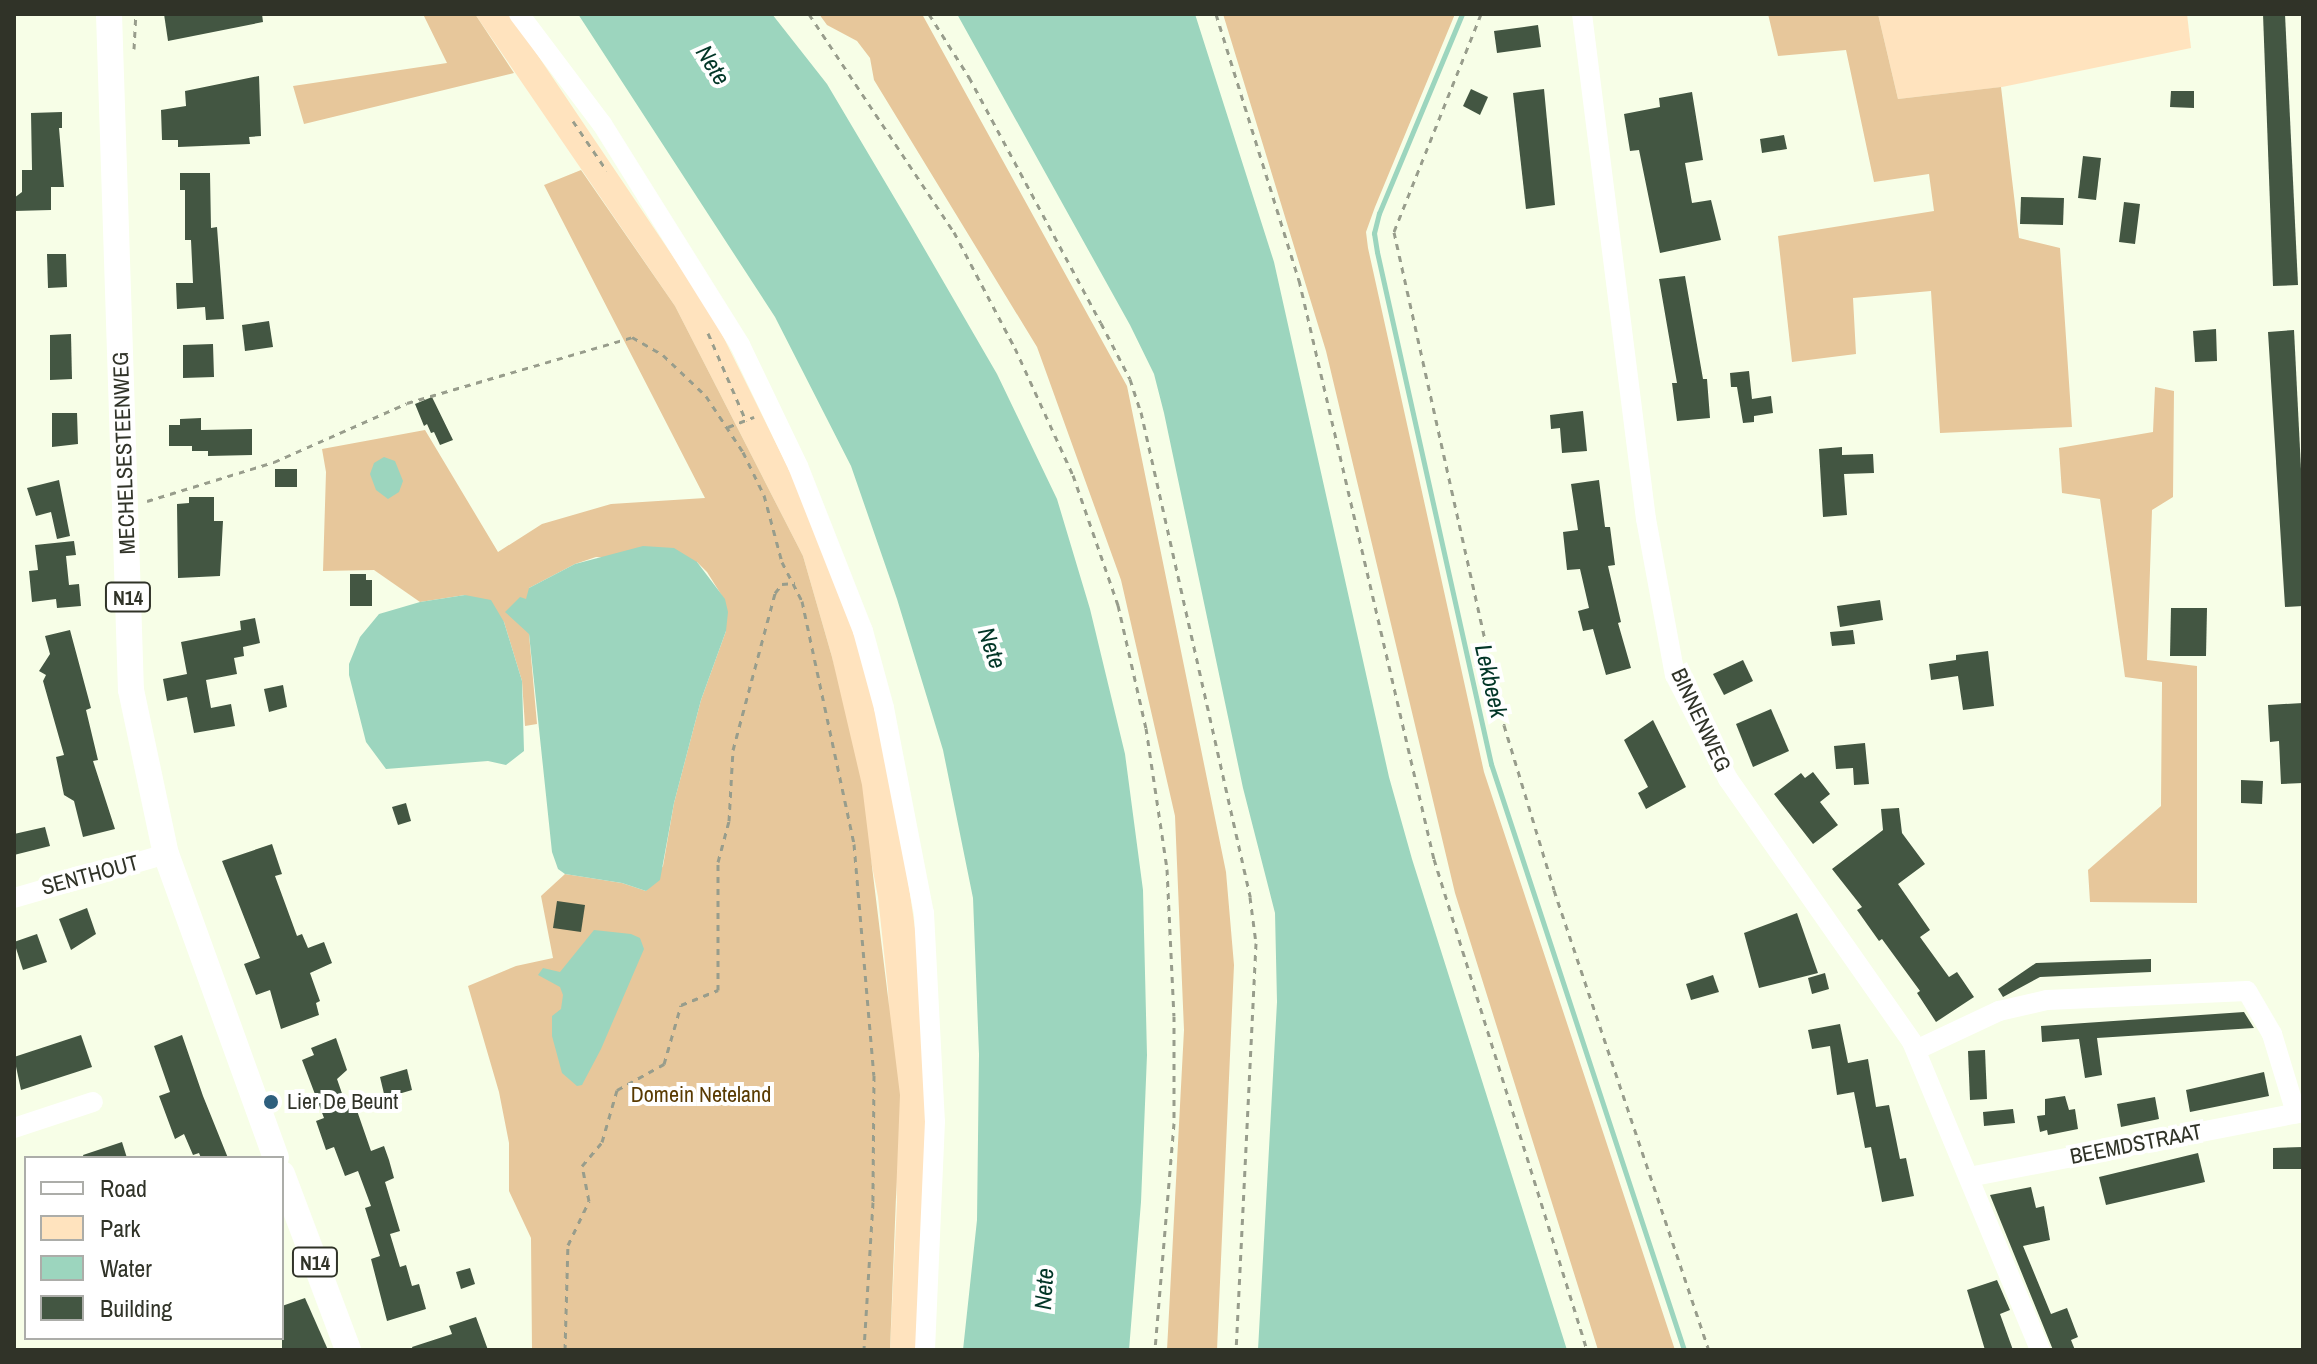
<!DOCTYPE html>
<style>
body{margin:0}
#map{position:relative;width:2317px;height:1364px;overflow:hidden;background:#f7fee7;font-family:"Archivo Narrow",sans-serif}
div>[style]{position:absolute}
[style*='--x']{left:calc(var(--x)*1px);top:calc(var(--y)*1px);width:calc(var(--w)*1px);rotate:calc(var(--a)*1deg)}
.green>*{inset:0;background:#ffe3be}
.forest>*{inset:0;background:#e7c79b}
.water>*{inset:0;background:#9cd5be}
.stream>*{height:5px;margin:-2.5px;padding:0 2.5px;transform-origin:2.5px;border-radius:2.5px;background:#9cd5be}
.building>*{inset:0;background:#435642}
.path>*{height:3px;margin-top:-1.5px;transform-origin:0;background:repeating-linear-gradient(90deg,#989d8c 0 6px,transparent 0 12px)}
.minor>*{height:20px;margin:-10px;padding:0 10px;transform-origin:10px;border-radius:10px;background:#fff}
.major>*{height:26px;margin:-13px;padding:0 13px;transform-origin:13px;border-radius:13px;background:#fff}
.dots>*{width:22px;height:22px;translate:-50% -50%;box-sizing:border-box;border:4px solid #fff;border-radius:50%}
span{translate:-50% -50%;white-space:nowrap;text-align:center;line-height:1.15;-webkit-text-stroke:8px #fff;paint-order:stroke}
.shield-label span{padding:2px 6px;background:#fff;border:2px solid;border-radius:6px;-webkit-text-stroke-width:0}
.shield-label{font-size:20px;color:#303328;font-weight:700}
.street-label{font-size:22px;color:#303328}
.park-label{font-size:22px;color:#593a01}
.poi-label{font-size:22px;color:#303328}
.left{translate:0 -50%;text-align:left}
.water-label{font-size:24px;color:#023627;font-style:italic}
.frame{position:absolute;inset:0;border:16px solid #303328;pointer-events:none}
.legend{position:absolute;left:24px;top:1156px;width:260px;height:184px;box-sizing:border-box;background:#fff;border:2px solid #acada9;margin:0;padding:10px 14px;list-style:none;font-size:24px;color:#303328}
.legend li{display:flex;align-items:center;gap:16px;height:40px}
.legend b{width:40px;border:2px solid #acada9}
</style>
<div id="map">
<div class="green">
<div style="clip-path:polygon(475px 14px,510px 14px,713px 316px,804px 500px,860px 649px,895px 790px,920px 963px,927px 1086px,917px 1350px,890px 1350px,897px 1202px,888px 990px,878px 897px,832px 657px,803px 556px,675px 306px)"></div>
<div style="clip-path:polygon(1878px 14px,2187px 14px,2191px 48px,2002px 87px,1898px 99px)"></div>
</div>
<div class="forest">
<div style="clip-path:polygon(423px 14px,475px 14px,514px 73px,304px 124px,293px 86px,447px 63px)"></div>
<div style="clip-path:polygon(819px 14px,922px 14px,1127px 386px,1226px 872px,1234px 965px,1217px 1350px,1167px 1350px,1184px 1030px,1175px 816px,1121px 580px,1037px 347px,874px 80px,870px 58px,857px 41px,827px 25px)"></div>
<div style="clip-path:polygon(1223px 14px,1455px 14px,1375px 207px,1366px 232px,1368px 248px,1484px 772px,1675px 1350px,1598px 1350px,1455px 893px,1326px 351px)"></div>
<div style="clip-path:polygon(1768px 14px,1878px 14px,1898px 99px,2001px 87px,2019px 238px,2060px 248px,2072px 427px,1940px 433px,1931px 291px,1853px 298px,1856px 354px,1792px 362px,1778px 236px,1934px 211px,1929px 174px,1874px 182px,1846px 50px,1778px 56px)"></div>
<div style="clip-path:polygon(581px 170px,675px 306px,803px 556px,832px 657px,862px 785px,900px 1095px,890px 1350px,532px 1350px,531px 1238px,509px 1191px,509px 1143px,499px 1092px,468px 986px,516px 966px,553px 958px,541px 896px,565px 874px,622px 883px,646px 891px,663px 866px,674px 803px,701px 700px,726px 631px,724px 599px,707px 572px,697px 562px,596px 557px,575px 564px,529px 588px,529px 634px,537px 724px,525px 726px,522px 681px,504px 622px,465px 595px,420px 602px,374px 570px,323px 571px,326px 472px,322px 449px,425px 430px,498px 552px,542px 524px,611px 504px,705px 498px,544px 185px)"></div>
<div style="clip-path:polygon(2155px 387px,2174px 391px,2173px 497px,2152px 510px,2147px 660px,2197px 666px,2197px 903px,2090px 902px,2088px 870px,2161px 806px,2162px 682px,2125px 677px,2100px 499px,2062px 493px,2059px 448px,2153px 432px)"></div>
</div>
<div class="water">
<div style="clip-path:polygon(578px 14px,772px 14px,827px 84px,910px 224px,997px 374px,1057px 499px,1090px 609px,1125px 754px,1143px 890px,1147px 1055px,1141px 1202px,1129px 1350px,963px 1350px,977px 1220px,979px 1054px,973px 898px,943px 750px,897px 599px,851px 466px,775px 317px)"></div>
<div style="clip-path:polygon(957px 14px,1195px 14px,1274px 262px,1389px 777px,1412px 859px,1567px 1350px,1258px 1350px,1277px 1002px,1275px 913px,1243px 788px,1164px 413px,1154px 374px,1130px 325px)"></div>
<div style="clip-path:polygon(384px 457px,395px 461px,403px 481px,399px 492px,388px 499px,376px 490px,370px 474px,374px 463px)"></div>
<div style="clip-path:polygon(643px 546px,674px 548px,697px 562px,725px 599px,728px 612px,726px 631px,701px 700px,674px 803px,660px 880px,646px 891px,622px 883px,565px 874px,558px 869px,552px 852px,529px 634px,505px 612px,520px 597px,526px 599px,529px 588px,575px 564px)"></div>
<div style="clip-path:polygon(465px 595px,491px 600px,504px 622px,522px 681px,524px 751px,506px 765px,488px 761px,386px 769px,366px 742px,349px 675px,349px 664px,360px 637px,379px 614px,420px 602px)"></div>
<div style="clip-path:polygon(594px 930px,631px 934px,640px 938px,644px 949px,601px 1049px,582px 1085px,577px 1086px,562px 1073px,552px 1036px,552px 1016px,561px 1009px,563px 995px,560px 987px,538px 975px,543px 968px,560px 972px)"></div>
</div>
<div class="stream">
<div style="--x:1462;--y:14;--w:216;--a:112.6"></div>
<div style="--x:1379;--y:213;--w:21;--a:104"></div>
<div style="--x:1374;--y:233;--w:19;--a:81"></div>
<div style="--x:1377;--y:252;--w:525;--a:77.45"></div>
<div style="--x:1491;--y:764;--w:617;--a:71.77"></div>
</div>
<div class="building">
<div style="clip-path:polygon(164px 14px,262px 14px,263px 22px,168px 41px)"></div>
<div style="clip-path:polygon(2263px 14px,2285px 14px,2298px 285px,2273px 286px)"></div>
<div style="clip-path:polygon(1538px 25px,1541px 47px,1497px 53px,1494px 31px)"></div>
<div style="clip-path:polygon(259px 76px,261px 136px,249px 137px,250px 144px,178px 147px,178px 140px,162px 140px,161px 110px,186px 106px,185px 91px)"></div>
<div style="clip-path:polygon(1471px 89px,1488px 97px,1480px 115px,1463px 106px)"></div>
<div style="clip-path:polygon(1544px 89px,1555px 205px,1526px 209px,1513px 93px)"></div>
<div style="clip-path:polygon(2171px 91px,2194px 91px,2194px 108px,2170px 107px)"></div>
<div style="clip-path:polygon(1692px 92px,1703px 160px,1685px 163px,1692px 203px,1711px 200px,1721px 240px,1660px 253px,1639px 150px,1630px 151px,1624px 114px,1660px 107px,1659px 98px)"></div>
<div style="clip-path:polygon(62px 112px,62px 128px,59px 128px,64px 187px,51px 187px,51px 210px,14px 211px,14px 198px,22px 192px,22px 170px,32px 170px,31px 113px)"></div>
<div style="clip-path:polygon(1784px 135px,1787px 149px,1762px 153px,1760px 139px)"></div>
<div style="clip-path:polygon(2083px 156px,2101px 158px,2096px 200px,2078px 198px)"></div>
<div style="clip-path:polygon(180px 173px,210px 173px,211px 228px,217px 227px,224px 319px,206px 320px,205px 307px,177px 309px,176px 283px,193px 283px,191px 240px,185px 240px,185px 190px,180px 190px)"></div>
<div style="clip-path:polygon(2021px 197px,2064px 198px,2063px 225px,2020px 224px)"></div>
<div style="clip-path:polygon(2124px 202px,2140px 204px,2135px 244px,2119px 242px)"></div>
<div style="clip-path:polygon(47px 254px,66px 254px,67px 287px,48px 288px)"></div>
<div style="clip-path:polygon(1685px 276px,1703px 379px,1707px 379px,1710px 418px,1677px 421px,1672px 383px,1677px 383px,1659px 279px)"></div>
<div style="clip-path:polygon(269px 321px,273px 347px,245px 351px,242px 325px)"></div>
<div style="clip-path:polygon(2216px 329px,2217px 361px,2195px 362px,2193px 331px)"></div>
<div style="clip-path:polygon(2294px 330px,2303px 509px,2303px 606px,2285px 607px,2268px 332px)"></div>
<div style="clip-path:polygon(71px 334px,72px 379px,50px 380px,50px 335px)"></div>
<div style="clip-path:polygon(213px 344px,214px 377px,183px 378px,183px 345px)"></div>
<div style="clip-path:polygon(1749px 371px,1752px 399px,1771px 396px,1773px 413px,1754px 416px,1754px 422px,1743px 423px,1737px 387px,1731px 387px,1730px 373px)"></div>
<div style="clip-path:polygon(432px 397px,453px 440px,440px 445px,434px 432px,431px 433px,427px 424px,424px 426px,415px 404px)"></div>
<div style="clip-path:polygon(1583px 411px,1587px 451px,1562px 453px,1560px 428px,1551px 429px,1550px 415px)"></div>
<div style="clip-path:polygon(52px 413px,77px 413px,78px 444px,52px 447px)"></div>
<div style="clip-path:polygon(201px 418px,201px 430px,252px 429px,252px 455px,208px 456px,208px 451px,192px 451px,192px 446px,169px 446px,169px 425px,180px 425px,180px 419px)"></div>
<div style="clip-path:polygon(1842px 447px,1842px 455px,1873px 454px,1874px 473px,1844px 474px,1847px 515px,1823px 517px,1819px 449px)"></div>
<div style="clip-path:polygon(275px 469px,297px 469px,297px 487px,275px 487px)"></div>
<div style="clip-path:polygon(59px 480px,70px 536px,57px 539px,51px 512px,36px 516px,27px 488px)"></div>
<div style="clip-path:polygon(1599px 480px,1605px 527px,1610px 527px,1615px 565px,1608px 566px,1621px 622px,1618px 623px,1631px 668px,1606px 675px,1593px 629px,1583px 631px,1578px 611px,1589px 608px,1580px 569px,1567px 570px,1563px 532px,1578px 530px,1571px 484px)"></div>
<div style="clip-path:polygon(189px 497px,214px 497px,214px 521px,223px 521px,220px 576px,178px 578px,177px 504px,189px 503px)"></div>
<div style="clip-path:polygon(74px 541px,76px 555px,66px 556px,69px 585px,79px 584px,81px 606px,57px 608px,56px 599px,32px 602px,29px 571px,38px 570px,35px 545px)"></div>
<div style="clip-path:polygon(350px 574px,366px 574px,366px 580px,372px 580px,372px 606px,350px 606px)"></div>
<div style="clip-path:polygon(1880px 600px,1883px 620px,1840px 627px,1837px 606px)"></div>
<div style="clip-path:polygon(2171px 608px,2207px 608px,2206px 656px,2170px 656px)"></div>
<div style="clip-path:polygon(255px 618px,260px 643px,243px 647px,244px 656px,234px 658px,237px 674px,206px 680px,211px 708px,231px 704px,235px 726px,194px 733px,187px 697px,167px 701px,163px 679px,187px 674px,181px 642px,241px 630px,240px 621px)"></div>
<div style="clip-path:polygon(70px 630px,91px 708px,86px 710px,98px 760px,93px 761px,115px 829px,83px 837px,74px 801px,64px 795px,56px 757px,64px 755px,43px 681px,46px 675px,39px 671px,50px 654px,45px 636px)"></div>
<div style="clip-path:polygon(1853px 630px,1855px 644px,1832px 646px,1830px 632px)"></div>
<div style="clip-path:polygon(1988px 651px,1994px 706px,1963px 710px,1958px 676px,1931px 680px,1929px 664px,1956px 660px,1956px 655px)"></div>
<div style="clip-path:polygon(1743px 660px,1753px 681px,1724px 695px,1713px 674px)"></div>
<div style="clip-path:polygon(283px 685px,287px 707px,269px 712px,264px 689px)"></div>
<div style="clip-path:polygon(2303px 703px,2303px 783px,2281px 784px,2279px 741px,2270px 742px,2268px 705px)"></div>
<div style="clip-path:polygon(1771px 709px,1789px 751px,1753px 767px,1736px 724px)"></div>
<div style="clip-path:polygon(1653px 720px,1686px 787px,1646px 809px,1638px 793px,1648px 787px,1624px 740px)"></div>
<div style="clip-path:polygon(1865px 743px,1869px 784px,1854px 785px,1853px 768px,1836px 769px,1834px 746px)"></div>
<div style="clip-path:polygon(1813px 772px,1830px 794px,1820px 802px,1838px 825px,1813px 844px,1774px 794px,1801px 773px,1805px 778px)"></div>
<div style="clip-path:polygon(2241px 780px,2263px 781px,2262px 804px,2241px 803px)"></div>
<div style="clip-path:polygon(406px 803px,411px 821px,398px 825px,392px 807px)"></div>
<div style="clip-path:polygon(1899px 808px,1902px 833px,1925px 864px,1898px 884px,1930px 930px,1920px 937px,1949px 977px,1957px 972px,1974px 997px,1936px 1022px,1917px 993px,1920px 991px,1882px 939px,1879px 941px,1857px 910px,1862px 907px,1832px 869px,1883px 830px,1881px 809px)"></div>
<div style="clip-path:polygon(45px 827px,50px 846px,14px 855px,14px 834px)"></div>
<div style="clip-path:polygon(272px 844px,282px 874px,275px 876px,297px 936px,302px 934px,308px 948px,324px 942px,332px 963px,310px 973px,320px 1001px,316px 1003px,319px 1015px,281px 1029px,270px 990px,256px 995px,244px 964px,260px 958px,222px 861px)"></div>
<div style="clip-path:polygon(557px 901px,585px 905px,581px 932px,553px 928px)"></div>
<div style="clip-path:polygon(87px 908px,96px 934px,71px 950px,59px 919px)"></div>
<div style="clip-path:polygon(1797px 913px,1818px 973px,1759px 988px,1744px 933px)"></div>
<div style="clip-path:polygon(37px 934px,47px 962px,23px 970px,14px 942px)"></div>
<div style="clip-path:polygon(2151px 959px,2151px 972px,2040px 977px,2003px 997px,1998px 989px,2036px 963px)"></div>
<div style="clip-path:polygon(1825px 973px,1829px 989px,1812px 994px,1808px 978px)"></div>
<div style="clip-path:polygon(1713px 975px,1719px 992px,1691px 1000px,1686px 984px)"></div>
<div style="clip-path:polygon(2244px 1012px,2254px 1028px,2097px 1038px,2102px 1075px,2085px 1078px,2079px 1039px,2042px 1042px,2041px 1026px)"></div>
<div style="clip-path:polygon(1840px 1024px,1848px 1063px,1868px 1059px,1876px 1107px,1889px 1105px,1900px 1159px,1906px 1158px,1914px 1196px,1882px 1202px,1871px 1147px,1865px 1148px,1854px 1092px,1837px 1095px,1830px 1046px,1812px 1049px,1808px 1030px)"></div>
<div style="clip-path:polygon(81px 1035px,92px 1067px,21px 1090px,14px 1057px)"></div>
<div style="clip-path:polygon(182px 1035px,203px 1096px,228px 1158px,201px 1158px,199px 1153px,193px 1155px,184px 1134px,175px 1139px,159px 1096px,170px 1092px,154px 1046px)"></div>
<div style="clip-path:polygon(336px 1038px,347px 1070px,337px 1079px,346px 1105px,354px 1102px,371px 1151px,384px 1146px,389px 1160px,394px 1178px,385px 1182px,400px 1231px,390px 1234px,400px 1267px,406px 1265px,412px 1286px,419px 1284px,426px 1309px,387px 1321px,371px 1259px,380px 1256px,365px 1208px,371px 1206px,358px 1171px,345px 1176px,334px 1147px,326px 1150px,316px 1121px,324px 1118px,302px 1060px,314px 1055px,311px 1048px)"></div>
<div style="clip-path:polygon(1985px 1050px,1987px 1099px,1970px 1100px,1968px 1051px)"></div>
<div style="clip-path:polygon(407px 1069px,412px 1090px,385px 1098px,380px 1077px)"></div>
<div style="clip-path:polygon(2264px 1072px,2269px 1096px,2190px 1112px,2186px 1090px)"></div>
<div style="clip-path:polygon(2065px 1096px,2069px 1110px,2075px 1109px,2078px 1129px,2048px 1135px,2047px 1130px,2040px 1132px,2037px 1116px,2045px 1115px,2045px 1099px)"></div>
<div style="clip-path:polygon(2155px 1097px,2159px 1119px,2121px 1127px,2117px 1104px)"></div>
<div style="clip-path:polygon(2013px 1109px,2015px 1123px,1984px 1126px,1983px 1112px)"></div>
<div style="clip-path:polygon(122px 1142px,127px 1158px,84px 1158px,83px 1155px)"></div>
<div style="clip-path:polygon(2303px 1147px,2303px 1169px,2273px 1169px,2273px 1148px)"></div>
<div style="clip-path:polygon(2198px 1153px,2205px 1182px,2106px 1205px,2099px 1177px)"></div>
<div style="clip-path:polygon(2031px 1187px,2036px 1208px,2044px 1206px,2050px 1240px,2023px 1246px,2051px 1314px,2067px 1308px,2078px 1337px,2071px 1340px,2075px 1350px,2053px 1350px,1990px 1195px)"></div>
<div style="clip-path:polygon(470px 1268px,475px 1284px,461px 1289px,456px 1272px)"></div>
<div style="clip-path:polygon(1997px 1280px,2010px 1310px,2000px 1314px,2013px 1350px,1985px 1350px,1967px 1290px)"></div>
<div style="clip-path:polygon(305px 1298px,328px 1350px,282px 1350px,282px 1306px)"></div>
<div style="clip-path:polygon(476px 1317px,488px 1350px,413px 1350px,412px 1347px,452px 1334px,449px 1326px)"></div>
</div>
<div class="path">
<div style="--x:809;--y:14;--w:262;--a:56.4"></div>
<div style="--x:954;--y:232;--w:131;--a:62.3"></div>
<div style="--x:1015;--y:348;--w:140;--a:65.5"></div>
<div style="--x:1073;--y:475;--w:138;--a:70.9"></div>
<div style="--x:1118;--y:605;--w:126;--a:77.2"></div>
<div style="--x:1146;--y:728;--w:143;--a:81.5"></div>
<div style="--x:1167;--y:869;--w:147;--a:87.3"></div>
<div style="--x:1174;--y:1016;--w:107;--a:90"></div>
<div style="--x:1174;--y:1123;--w:228;--a:94.8"></div>
<div style="--x:929;--y:14;--w:75;--a:57.6"></div>
<div style="--x:969;--y:77;--w:279;--a:61.8"></div>
<div style="--x:1101;--y:323;--w:63;--a:62.6"></div>
<div style="--x:1130;--y:379;--w:35;--a:72"></div>
<div style="--x:1141;--y:412;--w:497;--a:77.3"></div>
<div style="--x:1250;--y:897;--w:46;--a:82.6"></div>
<div style="--x:1256;--y:943;--w:407;--a:92.8"></div>
<div style="--x:1216;--y:14;--w:279;--a:72.7"></div>
<div style="--x:1299;--y:280;--w:595;--a:76.88"></div>
<div style="--x:1434;--y:859;--w:514;--a:72.69"></div>
<div style="--x:1481;--y:14;--w:235;--a:111.8"></div>
<div style="--x:1394;--y:232;--w:505;--a:77.42"></div>
<div style="--x:1504;--y:725;--w:172;--a:73.1"></div>
<div style="--x:1554;--y:890;--w:485;--a:71.4"></div>
<div style="--x:134;--y:49;--w:35;--a:-87"></div>
<div style="--x:573;--y:121;--w:60;--a:55.8"></div>
<div style="--x:708;--y:333;--w:96;--a:66.6"></div>
<div style="--x:728;--y:427;--w:28;--a:-21"></div>
<div style="--x:147;--y:501;--w:133;--a:-17.1"></div>
<div style="--x:274;--y:462;--w:145;--a:-23.9"></div>
<div style="--x:407;--y:403;--w:234;--a:-16.3"></div>
<div style="--x:632;--y:337;--w:36;--a:30"></div>
<div style="--x:663;--y:355;--w:59;--a:43.6"></div>
<div style="--x:706;--y:396;--w:67;--a:56.5"></div>
<div style="--x:743;--y:452;--w:48;--a:64"></div>
<div style="--x:764;--y:495;--w:69;--a:75"></div>
<div style="--x:782;--y:562;--w:44;--a:62.9"></div>
<div style="--x:802;--y:601;--w:249;--a:77.9"></div>
<div style="--x:854;--y:844;--w:232;--a:85.1"></div>
<div style="--x:874;--y:1075;--w:127;--a:90.5"></div>
<div style="--x:873;--y:1202;--w:148;--a:93.5"></div>
<div style="--x:565;--y:1350;--w:105;--a:-88.4"></div>
<div style="--x:568;--y:1245;--w:49;--a:-64.5"></div>
<div style="--x:589;--y:1201;--w:36;--a:-101"></div>
<div style="--x:582;--y:1166;--w:31;--a:-50"></div>
<div style="--x:602;--y:1142;--w:54;--a:-73.9"></div>
<div style="--x:617;--y:1090;--w:54;--a:-29"></div>
<div style="--x:664;--y:1064;--w:61;--a:-73.9"></div>
<div style="--x:681;--y:1005;--w:40;--a:-22"></div>
<div style="--x:718;--y:990;--w:128;--a:-90"></div>
<div style="--x:718;--y:862;--w:42;--a:-75"></div>
<div style="--x:729;--y:821;--w:71;--a:-86.8"></div>
<div style="--x:733;--y:750;--w:163;--a:-75"></div>
<div style="--x:775;--y:593;--w:11;--a:-52"></div>
<div style="--x:782;--y:584;--w:13;--a:-4"></div>
</div>
<div class="minor">
<div style="--x:519;--y:14;--w:138;--a:53"></div>
<div style="--x:602;--y:124;--w:261;--a:58"></div>
<div style="--x:740;--y:345;--w:134;--a:64.4"></div>
<div style="--x:798;--y:466;--w:177;--a:68.5"></div>
<div style="--x:863;--y:631;--w:80;--a:74.7"></div>
<div style="--x:884;--y:708;--w:209;--a:79"></div>
<div style="--x:924;--y:913;--w:208;--a:87"></div>
<div style="--x:935;--y:1121;--w:229;--a:92.5"></div>
<div style="--x:1582;--y:14;--w:509;--a:82.78"></div>
<div style="--x:1646;--y:519;--w:159;--a:79.5"></div>
<div style="--x:1675;--y:675;--w:117;--a:63"></div>
<div style="--x:1728;--y:779;--w:321;--a:55"></div>
<div style="--x:1912;--y:1042;--w:334;--a:67.4"></div>
<div style="--x:14;--y:898;--w:158;--a:-16.1"></div>
<div style="--x:1916;--y:1050;--w:92;--a:-25.2"></div>
<div style="--x:1999;--y:1011;--w:49;--a:-12.9"></div>
<div style="--x:2047;--y:1000;--w:200;--a:-2.6"></div>
<div style="--x:2247;--y:991;--w:50;--a:59.8"></div>
<div style="--x:2272;--y:1034;--w:83;--a:73.1"></div>
<div style="--x:14;--y:1128;--w:83;--a:-18.2"></div>
<div style="--x:1969;--y:1177;--w:340;--a:-11"></div>
</div>
<div class="major">
<div style="--x:109;--y:14;--w:676;--a:88.14"></div>
<div style="--x:131;--y:690;--w:168;--a:78"></div>
<div style="--x:166;--y:854;--w:323;--a:70.1"></div>
<div style="--x:282;--y:1174;--w:188;--a:69.4"></div>
</div>
<div class="dots">
<div style="left:271px;top:1102px;background:#2e5f7d"></div>
</div>
<div class="shield-label">
<span style="left:128px;top:597px">N14</span>
<span style="left:315px;top:1262px">N14</span>
</div>
<div class="street-label">
<span style="left:124px;top:453px;rotate:-92deg">MECHELSESTEENWEG</span>
<span style="left:1701px;top:720px;rotate:65deg">BINNENWEG</span>
<span style="left:90px;top:875px;rotate:-15deg">SENTHOUT</span>
<span style="left:2136px;top:1144px;rotate:-11deg">BEEMDSTRAAT</span>
</div>
<div class="park-label">
<span style="left:701px;top:1095px">Domein Neteland</span>
</div>
<div class="poi-label">
<span class="left" style="left:287px;top:1102px">Lier De Beunt</span>
</div>
<div class="water-label">
<span style="left:713px;top:65px;rotate:58deg">Nete</span>
<span style="left:992px;top:648px;rotate:71deg">Nete</span>
<span style="left:1491px;top:681px;rotate:77deg">Lekbeek</span>
<span style="left:1044px;top:1289px;rotate:-87deg">Nete</span>
</div>
<div class="frame"></div>
<ul class="legend">
<li><b style="height:10px;background:#fff"></b>Road</li>
<li><b style="height:22px;background:#ffe3be"></b>Park</li>
<li><b style="height:22px;background:#9cd5be"></b>Water</li>
<li><b style="height:22px;background:#435642"></b>Building</li>
</ul>
</div>
